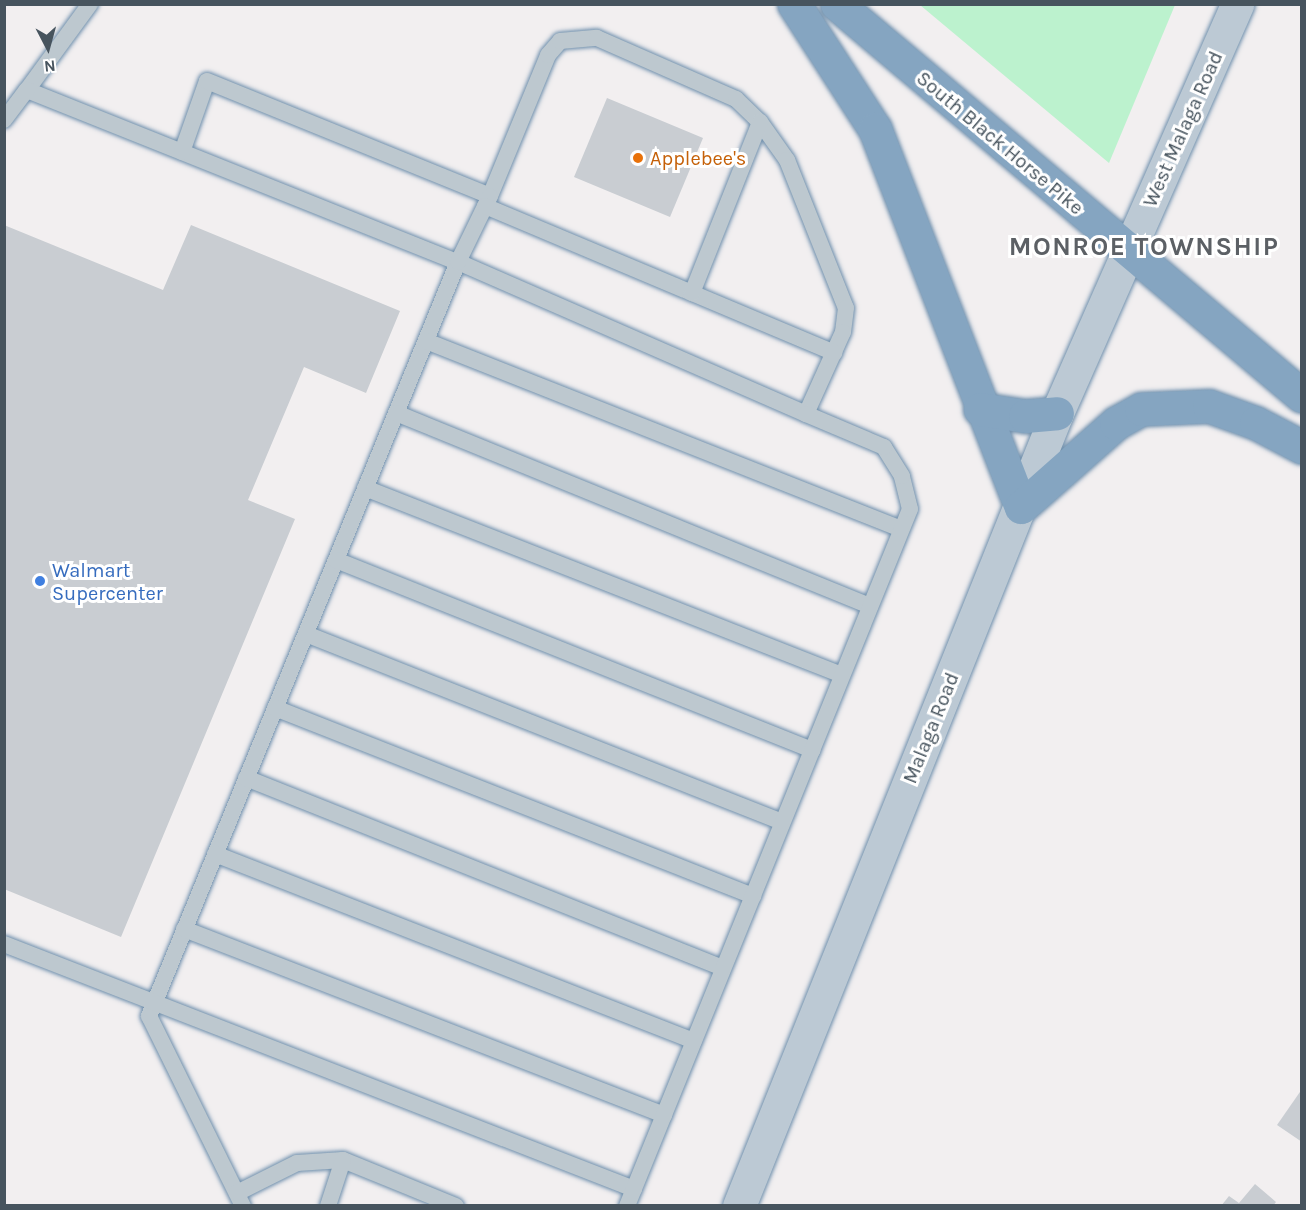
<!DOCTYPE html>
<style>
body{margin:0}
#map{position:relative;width:1306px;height:1210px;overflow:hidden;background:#f2eff0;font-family:Karla,sans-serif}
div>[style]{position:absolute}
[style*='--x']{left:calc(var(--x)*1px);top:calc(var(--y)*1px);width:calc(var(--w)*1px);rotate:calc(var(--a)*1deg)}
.green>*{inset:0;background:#bcf2ce}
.building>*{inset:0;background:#c9cdd2}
.roads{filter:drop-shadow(0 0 2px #7090ad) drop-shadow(0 0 2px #7090ad)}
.lane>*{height:16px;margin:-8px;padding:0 8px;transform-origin:8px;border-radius:8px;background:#bdc8cf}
.secondary>*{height:33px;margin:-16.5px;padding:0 16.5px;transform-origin:16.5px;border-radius:16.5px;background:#bcc9d4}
.highway>*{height:33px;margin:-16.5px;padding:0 16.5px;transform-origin:16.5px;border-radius:16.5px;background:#85a5c1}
.dots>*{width:16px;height:16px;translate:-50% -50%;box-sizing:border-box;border:3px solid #fff;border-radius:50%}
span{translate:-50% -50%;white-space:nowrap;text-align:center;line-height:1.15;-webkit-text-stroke:6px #fff;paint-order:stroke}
.street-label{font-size:20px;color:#47545e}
.food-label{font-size:20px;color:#c56008}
.left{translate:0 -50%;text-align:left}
.shop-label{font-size:20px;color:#366cbe}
.district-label{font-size:26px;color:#5c6065;font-weight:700;letter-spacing:1.5px}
.frame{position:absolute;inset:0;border:6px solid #47545e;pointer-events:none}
.north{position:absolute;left:18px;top:18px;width:60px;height:60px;-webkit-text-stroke:4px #fff;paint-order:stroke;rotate:174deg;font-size:16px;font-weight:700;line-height:24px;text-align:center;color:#47545e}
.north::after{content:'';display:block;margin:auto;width:21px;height:27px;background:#47545e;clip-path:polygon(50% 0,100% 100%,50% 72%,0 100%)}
</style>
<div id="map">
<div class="green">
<div style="clip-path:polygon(920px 5px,1175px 5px,1109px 163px)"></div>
</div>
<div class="building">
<div style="clip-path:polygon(607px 98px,703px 138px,670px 217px,574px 177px)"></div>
<div style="clip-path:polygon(4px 225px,163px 290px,191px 225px,400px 311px,366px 393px,304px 367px,248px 500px,295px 519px,121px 937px,4px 889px)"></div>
<div style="clip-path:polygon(1302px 1089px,1302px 1142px,1277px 1125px)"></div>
<div style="clip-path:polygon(1255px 1184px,1276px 1202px,1273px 1206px,1221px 1206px,1229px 1196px,1239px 1203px)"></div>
</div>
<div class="roads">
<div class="lane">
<div style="--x:90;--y:4;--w:107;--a:126.2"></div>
<div style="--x:27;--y:90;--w:464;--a:21.8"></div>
<div style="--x:458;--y:262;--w:815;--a:112.28"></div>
<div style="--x:149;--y:1016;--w:212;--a:63.7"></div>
<div style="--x:4;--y:120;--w:38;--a:-53"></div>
<div style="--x:182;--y:152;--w:75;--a:-70.6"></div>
<div style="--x:207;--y:81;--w:305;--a:22.1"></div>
<div style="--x:490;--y:196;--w:152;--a:-67.6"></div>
<div style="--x:548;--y:55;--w:18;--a:-49"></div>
<div style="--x:560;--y:41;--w:37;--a:-5"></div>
<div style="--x:597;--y:38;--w:152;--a:23.7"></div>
<div style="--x:736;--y:99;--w:33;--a:44"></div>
<div style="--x:760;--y:122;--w:47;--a:54.6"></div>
<div style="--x:787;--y:160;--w:159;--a:68.3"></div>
<div style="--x:846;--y:308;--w:24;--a:97"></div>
<div style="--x:843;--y:332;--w:90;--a:114.3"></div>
<div style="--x:806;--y:414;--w:380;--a:-156.4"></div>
<div style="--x:458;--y:262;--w:73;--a:-64.1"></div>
<div style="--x:485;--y:206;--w:379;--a:22.8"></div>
<div style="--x:692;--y:293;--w:184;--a:-68.3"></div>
<div style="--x:426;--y:341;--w:511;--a:21.59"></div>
<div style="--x:396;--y:413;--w:512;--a:22.15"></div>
<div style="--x:365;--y:488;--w:512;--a:21.41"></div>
<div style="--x:336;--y:560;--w:513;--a:21.76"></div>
<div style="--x:306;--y:634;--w:512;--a:21.55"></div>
<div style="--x:275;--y:708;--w:514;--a:21.47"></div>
<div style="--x:246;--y:778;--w:513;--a:21.72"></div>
<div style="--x:215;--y:854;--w:514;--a:21.33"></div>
<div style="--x:184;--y:929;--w:515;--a:21.18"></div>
<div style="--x:4;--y:944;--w:676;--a:21.25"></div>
<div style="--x:343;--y:1160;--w:122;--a:22.2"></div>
<div style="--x:237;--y:1193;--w:67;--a:-26.6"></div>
<div style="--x:297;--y:1163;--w:46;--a:-3.7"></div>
<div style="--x:343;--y:1160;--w:48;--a:108.1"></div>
<div style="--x:627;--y:1206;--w:752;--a:-67.9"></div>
<div style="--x:910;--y:509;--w:34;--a:-104"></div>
<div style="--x:902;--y:476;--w:34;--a:-122"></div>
<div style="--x:884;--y:447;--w:85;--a:-157.1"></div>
</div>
<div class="secondary">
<div style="--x:739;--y:1206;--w:854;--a:-68.15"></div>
<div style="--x:1057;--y:413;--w:447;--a:-66.2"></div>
</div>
<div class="highway">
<div style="--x:794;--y:4;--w:149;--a:57.1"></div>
<div style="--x:875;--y:129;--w:405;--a:68.9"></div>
<div style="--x:1021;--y:507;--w:127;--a:-41.5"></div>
<div style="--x:1116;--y:423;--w:29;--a:-29"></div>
<div style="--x:1141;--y:409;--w:68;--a:-2.5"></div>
<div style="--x:1209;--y:406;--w:50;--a:19.9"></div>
<div style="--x:1256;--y:423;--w:52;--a:27.6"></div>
<div style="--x:837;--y:4;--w:608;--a:40.13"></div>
<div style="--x:980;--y:409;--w:46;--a:8.8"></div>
<div style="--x:1025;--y:416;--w:32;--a:-5"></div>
</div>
</div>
<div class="dots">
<div style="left:638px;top:158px;background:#e8710a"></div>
<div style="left:40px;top:581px;background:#3f7fe0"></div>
</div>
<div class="street-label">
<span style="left:1183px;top:129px;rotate:-66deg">West Malaga Road</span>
<span style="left:1000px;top:143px;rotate:40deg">South Black Horse Pike</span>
<span style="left:931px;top:728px;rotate:-68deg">Malaga Road</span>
</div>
<div class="food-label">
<span class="left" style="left:650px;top:158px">Applebee's</span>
</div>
<div class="shop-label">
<span class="left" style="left:52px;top:582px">Walmart<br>Supercenter</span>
</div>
<div class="district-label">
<span style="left:1144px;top:247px">MONROE TOWNSHIP</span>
</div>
<div class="frame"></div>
<div class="north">N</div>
</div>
